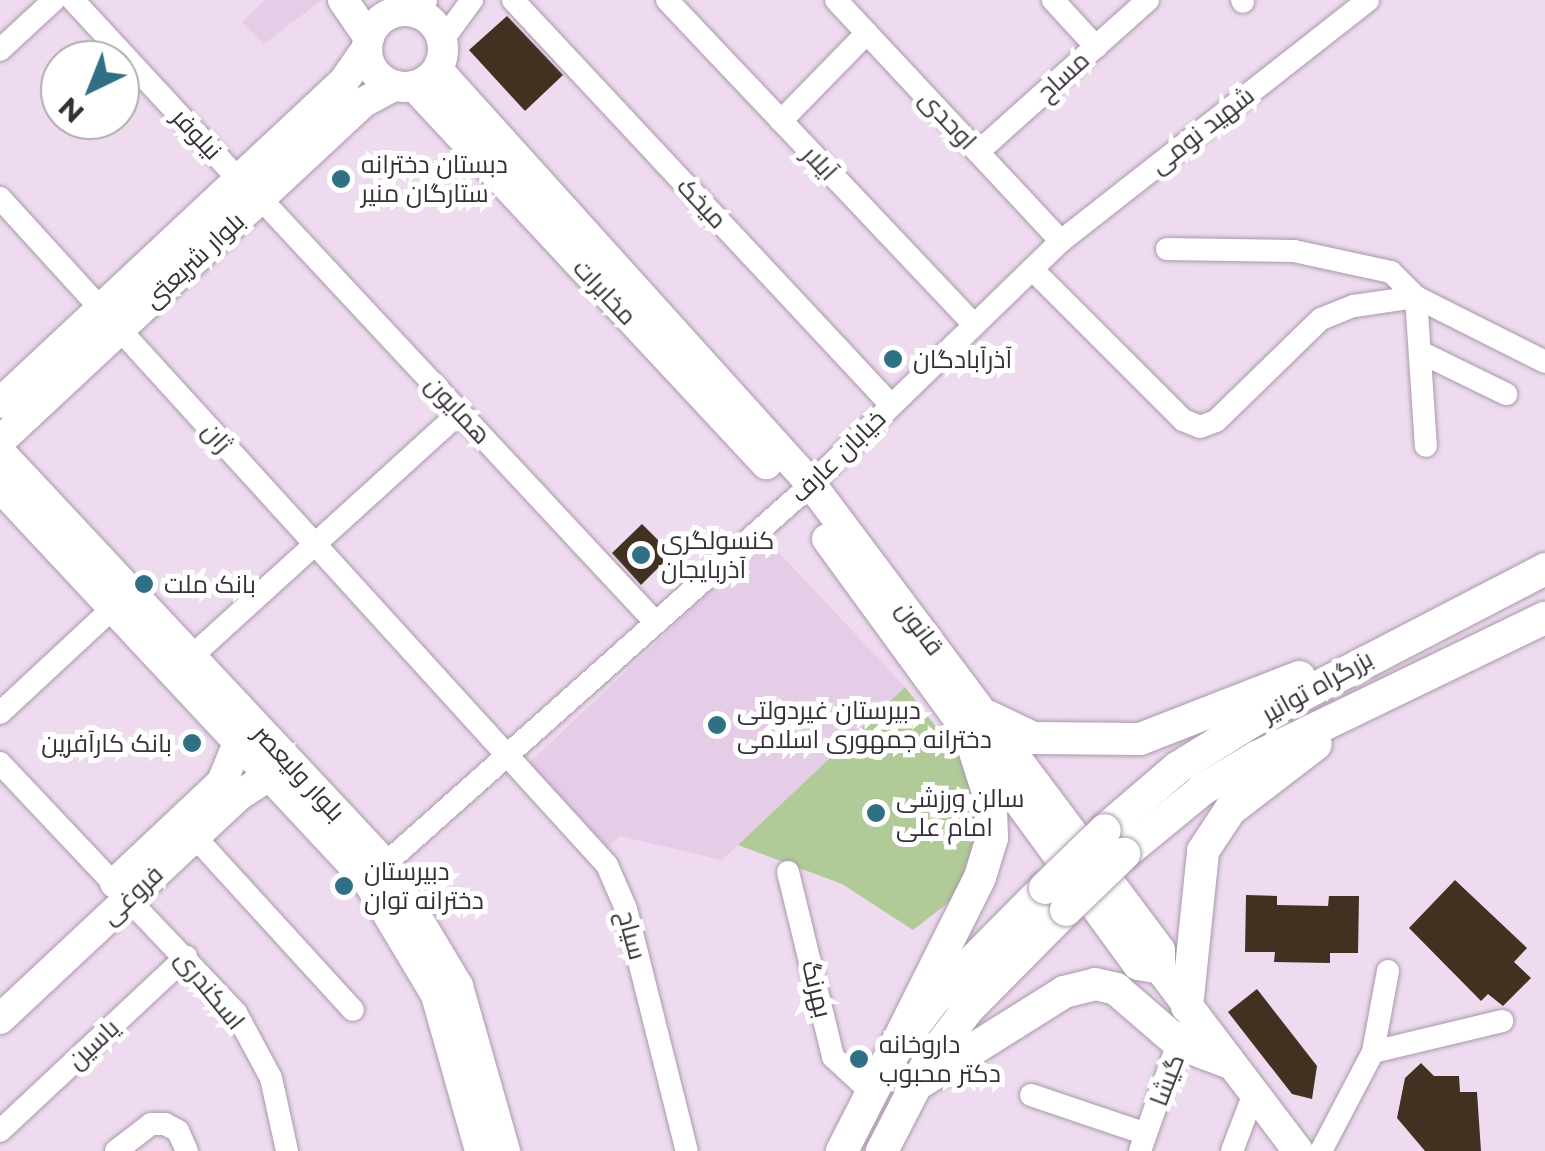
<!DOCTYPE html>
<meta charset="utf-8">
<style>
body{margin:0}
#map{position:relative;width:1545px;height:1151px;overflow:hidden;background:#eedbf0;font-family:Montserrat,Cairo,sans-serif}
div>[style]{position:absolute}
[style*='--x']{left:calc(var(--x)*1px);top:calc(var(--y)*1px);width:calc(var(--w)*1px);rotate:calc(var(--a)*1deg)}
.built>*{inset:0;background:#e5cce7}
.green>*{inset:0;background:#b0cb97}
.building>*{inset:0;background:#413121}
.roads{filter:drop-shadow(0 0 2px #ab98ac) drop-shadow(0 0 2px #ab98ac)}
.minor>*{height:22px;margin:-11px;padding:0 11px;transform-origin:11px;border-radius:11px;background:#fff}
.major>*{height:30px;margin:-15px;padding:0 15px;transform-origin:15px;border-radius:15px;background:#fff}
.major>.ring{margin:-15px;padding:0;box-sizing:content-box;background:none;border:30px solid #fff;border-radius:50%}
.highway>*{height:32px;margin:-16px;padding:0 16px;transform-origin:16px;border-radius:16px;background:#fff}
.bridges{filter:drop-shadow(0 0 2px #ab98ac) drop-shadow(0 0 2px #ab98ac)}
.highway-bridge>*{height:32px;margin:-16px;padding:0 16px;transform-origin:16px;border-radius:16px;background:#fff}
.dots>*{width:28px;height:28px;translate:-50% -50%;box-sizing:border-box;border:5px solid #fff;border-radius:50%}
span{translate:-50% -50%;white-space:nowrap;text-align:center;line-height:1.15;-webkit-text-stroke:10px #fff;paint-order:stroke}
.street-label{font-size:25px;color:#362f37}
.poi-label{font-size:25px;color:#362f37}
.left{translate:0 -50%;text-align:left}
.right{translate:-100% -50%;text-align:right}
.north{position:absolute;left:40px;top:40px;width:100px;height:100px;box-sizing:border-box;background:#fff;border:2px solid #afacaf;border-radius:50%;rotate:223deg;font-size:28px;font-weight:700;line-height:40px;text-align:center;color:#362f37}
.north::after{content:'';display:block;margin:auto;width:35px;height:45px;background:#307084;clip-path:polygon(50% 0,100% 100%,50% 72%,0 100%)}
</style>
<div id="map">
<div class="built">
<div style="clip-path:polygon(265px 0,322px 0,264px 44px,242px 22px)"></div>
<div style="clip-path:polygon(766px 539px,905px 687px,722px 860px,620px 836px,608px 847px,529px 763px)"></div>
</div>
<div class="green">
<div style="clip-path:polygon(905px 687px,958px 755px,977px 794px,982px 832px,957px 896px,913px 930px,842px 884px,738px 845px)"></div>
</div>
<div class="building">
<div style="clip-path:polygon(507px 16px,563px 75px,525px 111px,469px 50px)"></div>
<div style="clip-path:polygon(642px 524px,672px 554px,641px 585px,612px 553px)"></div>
<div style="clip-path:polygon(1455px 880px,1527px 948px,1514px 962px,1531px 978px,1503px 1006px,1488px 994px,1481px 1001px,1409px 928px)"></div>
<div style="clip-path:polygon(1246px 895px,1277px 896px,1277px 905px,1328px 906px,1329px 896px,1359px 896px,1358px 953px,1330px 953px,1330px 963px,1274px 962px,1275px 952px,1245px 952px)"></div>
<div style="clip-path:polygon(1257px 989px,1317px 1066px,1312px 1099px,1292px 1094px,1228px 1012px)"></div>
<div style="clip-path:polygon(1421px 1063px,1434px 1076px,1459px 1076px,1460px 1092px,1477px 1092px,1481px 1151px,1425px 1151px,1397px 1118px,1405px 1078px)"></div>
</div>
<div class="roads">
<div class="minor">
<div style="--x:73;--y:0;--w:245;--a:47.3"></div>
<div style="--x:513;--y:0;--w:554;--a:46.97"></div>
<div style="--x:667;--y:0;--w:447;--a:46.6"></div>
<div style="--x:836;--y:0;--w:330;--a:47"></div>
<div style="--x:1053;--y:0;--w:64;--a:47.5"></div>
<div style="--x:1242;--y:0;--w:2;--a:63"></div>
<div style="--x:406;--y:11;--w:23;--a:-29"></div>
<div style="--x:442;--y:41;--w:51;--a:-53.8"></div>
<div style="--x:0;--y:50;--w:74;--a:-42.8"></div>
<div style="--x:781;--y:121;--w:123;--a:-45.7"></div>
<div style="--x:978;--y:152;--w:228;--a:-41.8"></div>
<div style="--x:0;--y:198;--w:902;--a:47.7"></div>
<div style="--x:607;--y:865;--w:48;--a:66.6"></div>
<div style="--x:626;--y:909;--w:250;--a:75.9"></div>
<div style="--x:260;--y:198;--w:581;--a:47.02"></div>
<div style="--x:1167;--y:249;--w:127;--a:0.9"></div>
<div style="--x:1294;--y:251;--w:99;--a:12.2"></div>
<div style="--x:1391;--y:272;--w:35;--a:45"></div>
<div style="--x:1416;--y:297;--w:144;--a:26.7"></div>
<div style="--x:1032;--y:269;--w:214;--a:45"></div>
<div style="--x:1183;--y:420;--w:18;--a:22"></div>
<div style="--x:1200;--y:427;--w:17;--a:-21"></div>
<div style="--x:1216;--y:421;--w:146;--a:-44.2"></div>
<div style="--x:1321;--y:319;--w:35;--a:-22"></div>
<div style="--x:1354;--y:306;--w:63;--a:-8.3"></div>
<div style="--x:1416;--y:297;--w:149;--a:86.2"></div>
<div style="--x:1420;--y:352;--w:96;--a:26"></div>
<div style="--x:811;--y:484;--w:349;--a:-44.2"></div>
<div style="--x:1061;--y:241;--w:390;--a:-38.1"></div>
<div style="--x:191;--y:657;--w:364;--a:-42.3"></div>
<div style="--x:0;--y:713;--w:154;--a:-42.9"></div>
<div style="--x:0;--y:763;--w:166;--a:46.7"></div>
<div style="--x:195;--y:837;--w:234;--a:47.6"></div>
<div style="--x:385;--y:864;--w:552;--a:-41.69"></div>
<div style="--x:788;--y:872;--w:190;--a:76.3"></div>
<div style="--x:833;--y:1057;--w:50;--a:42.6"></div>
<div style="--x:128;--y:899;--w:157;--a:46.5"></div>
<div style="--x:236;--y:1013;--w:74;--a:61.7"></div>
<div style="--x:271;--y:1078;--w:75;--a:77.6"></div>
<div style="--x:1388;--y:971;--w:82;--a:100.5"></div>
<div style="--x:1373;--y:1052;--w:133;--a:-13.5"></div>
<div style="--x:1031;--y:1095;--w:121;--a:18.7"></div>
<div style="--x:0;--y:1131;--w:255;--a:-43.1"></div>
<div style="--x:116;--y:1151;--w:44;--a:-37.6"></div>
<div style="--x:151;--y:1124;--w:14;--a:0"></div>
<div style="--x:165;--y:1124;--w:15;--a:28"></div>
<div style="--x:178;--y:1131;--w:22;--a:66"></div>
<div style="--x:1140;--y:1151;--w:126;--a:-70.6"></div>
<div style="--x:1232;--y:1151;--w:59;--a:-69.1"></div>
<div style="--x:1321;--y:1151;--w:112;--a:-62.3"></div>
</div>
<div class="major">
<div style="--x:343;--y:0;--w:46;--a:55.6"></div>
<div class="ring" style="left:367px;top:11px;width:46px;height:46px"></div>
<div style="--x:438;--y:70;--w:557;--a:47.98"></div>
<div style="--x:811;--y:484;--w:582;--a:53.17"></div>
<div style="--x:1160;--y:950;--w:19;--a:90"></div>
<div style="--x:1160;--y:969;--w:228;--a:52.8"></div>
<div style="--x:414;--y:86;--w:517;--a:47.04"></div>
<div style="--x:0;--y:403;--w:471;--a:-43.1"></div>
<div style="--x:344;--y:81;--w:40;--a:-55.1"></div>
<div style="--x:0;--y:441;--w:495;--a:-43"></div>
<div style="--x:362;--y:103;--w:36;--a:-28"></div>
<div style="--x:0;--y:452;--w:564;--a:46.94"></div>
<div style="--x:385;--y:864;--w:142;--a:59.1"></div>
<div style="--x:458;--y:986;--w:172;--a:74.1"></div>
<div style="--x:0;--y:487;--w:538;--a:46.96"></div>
<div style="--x:367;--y:880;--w:134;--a:59"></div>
<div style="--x:436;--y:995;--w:162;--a:74.2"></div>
<div style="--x:827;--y:539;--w:527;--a:53.87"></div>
<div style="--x:1138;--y:965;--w:22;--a:10"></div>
<div style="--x:115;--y:883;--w:147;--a:-43.3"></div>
<div style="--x:222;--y:782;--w:42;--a:-67.7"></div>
<div style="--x:0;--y:1019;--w:326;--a:-43.1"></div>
<div style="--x:238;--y:796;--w:37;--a:-33"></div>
</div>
<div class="highway">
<div style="--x:987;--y:716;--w:51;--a:25.6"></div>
<div style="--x:1033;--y:738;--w:107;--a:0.5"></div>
<div style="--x:1140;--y:739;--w:171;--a:-21.3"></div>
<div style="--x:1105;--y:830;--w:95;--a:-40.7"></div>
<div style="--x:1177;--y:768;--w:93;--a:-31.8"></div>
<div style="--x:1256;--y:719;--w:326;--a:-27.4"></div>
<div style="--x:1124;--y:854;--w:102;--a:-39.4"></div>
<div style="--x:1203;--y:789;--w:63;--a:-30.7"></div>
<div style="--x:1257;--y:757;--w:320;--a:-25.8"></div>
<div style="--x:1187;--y:1007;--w:157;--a:-84.1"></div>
<div style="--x:1203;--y:851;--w:49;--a:-56.6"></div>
<div style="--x:1230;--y:810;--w:108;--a:-37.5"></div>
<div style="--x:889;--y:1059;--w:203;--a:-63.4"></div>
<div style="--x:980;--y:877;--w:41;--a:-72.9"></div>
<div style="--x:992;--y:838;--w:36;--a:-92"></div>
<div style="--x:991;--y:802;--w:72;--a:-107.7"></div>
<div style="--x:916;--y:1085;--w:175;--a:-32.1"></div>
<div style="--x:1064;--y:992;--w:32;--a:-14"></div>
<div style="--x:1095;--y:984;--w:22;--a:13"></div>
<div style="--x:1116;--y:989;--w:84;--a:40.7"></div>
<div style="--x:1180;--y:1044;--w:51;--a:20.6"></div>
<div style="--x:842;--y:1151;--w:103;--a:-62.9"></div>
<div style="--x:889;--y:1059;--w:73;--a:-52.8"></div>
<div style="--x:933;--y:1001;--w:159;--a:-45.3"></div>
<div style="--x:882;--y:1151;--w:100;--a:-62.7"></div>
<div style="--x:928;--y:1062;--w:66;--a:-53"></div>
<div style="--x:968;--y:1009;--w:139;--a:-45.3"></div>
</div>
</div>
<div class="bridges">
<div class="highway-bridge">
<div style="--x:1045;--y:888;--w:83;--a:-44"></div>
<div style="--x:1066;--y:910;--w:81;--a:-44"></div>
</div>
</div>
<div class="dots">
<div style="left:341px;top:179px;background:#307084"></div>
<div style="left:893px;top:359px;background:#307084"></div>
<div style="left:641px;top:555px;background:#307084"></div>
<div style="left:144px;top:584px;background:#307084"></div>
<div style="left:717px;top:725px;background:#307084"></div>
<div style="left:192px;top:743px;background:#307084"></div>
<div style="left:876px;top:813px;background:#307084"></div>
<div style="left:344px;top:886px;background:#307084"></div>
<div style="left:859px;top:1059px;background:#307084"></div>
</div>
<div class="street-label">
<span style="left:1063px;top:76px;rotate:-42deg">مساح</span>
<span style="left:948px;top:120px;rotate:47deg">اوحدی</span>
<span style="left:1202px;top:130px;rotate:-38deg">شهید نومی</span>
<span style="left:197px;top:134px;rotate:47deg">نیلوفر</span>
<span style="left:820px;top:163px;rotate:47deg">آیلار</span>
<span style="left:702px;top:203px;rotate:47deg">میخک</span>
<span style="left:194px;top:260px;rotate:-43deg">بلوار شریعتى</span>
<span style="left:605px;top:292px;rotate:47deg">مخابرات</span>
<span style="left:458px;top:410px;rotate:47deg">همایون</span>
<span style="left:217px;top:437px;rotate:48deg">ژان</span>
<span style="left:838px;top:456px;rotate:-44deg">خیابان عارف</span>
<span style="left:920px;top:628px;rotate:53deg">قانون</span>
<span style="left:1317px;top:686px;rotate:-29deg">بزرگراه توانیر</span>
<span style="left:299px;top:773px;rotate:47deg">بلوار ولیعصر</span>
<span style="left:132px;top:895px;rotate:-43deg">فروغى</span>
<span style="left:632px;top:935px;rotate:75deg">سیاح</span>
<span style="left:817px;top:989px;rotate:76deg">بهرنگ</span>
<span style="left:210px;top:990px;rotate:51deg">اسکندری</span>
<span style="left:93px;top:1044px;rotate:-43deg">یاسین</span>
<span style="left:1167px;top:1080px;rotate:-69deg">گیشا</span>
</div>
<div class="poi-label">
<span class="left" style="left:361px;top:179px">دبستان دخترانه<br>ستارگان منیر</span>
<span class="left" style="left:913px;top:359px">آذرآبادگان</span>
<span class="left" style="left:661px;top:555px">کنسولگری<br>آذربایجان</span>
<span class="left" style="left:164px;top:584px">بانک ملت</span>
<span class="left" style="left:737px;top:725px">دبیرستان غیردولتی<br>دخترانه جمهوری اسلامی</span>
<span class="right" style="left:172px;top:743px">بانک کارآفرین</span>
<span class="left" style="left:896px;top:813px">سالن ورزشی<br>امام علی</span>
<span class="left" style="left:364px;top:886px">دبیرستان<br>دخترانه توان</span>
<span class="left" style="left:879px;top:1059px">داروخانه<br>دکتر محبوب</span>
</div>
<div class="north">N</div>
</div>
